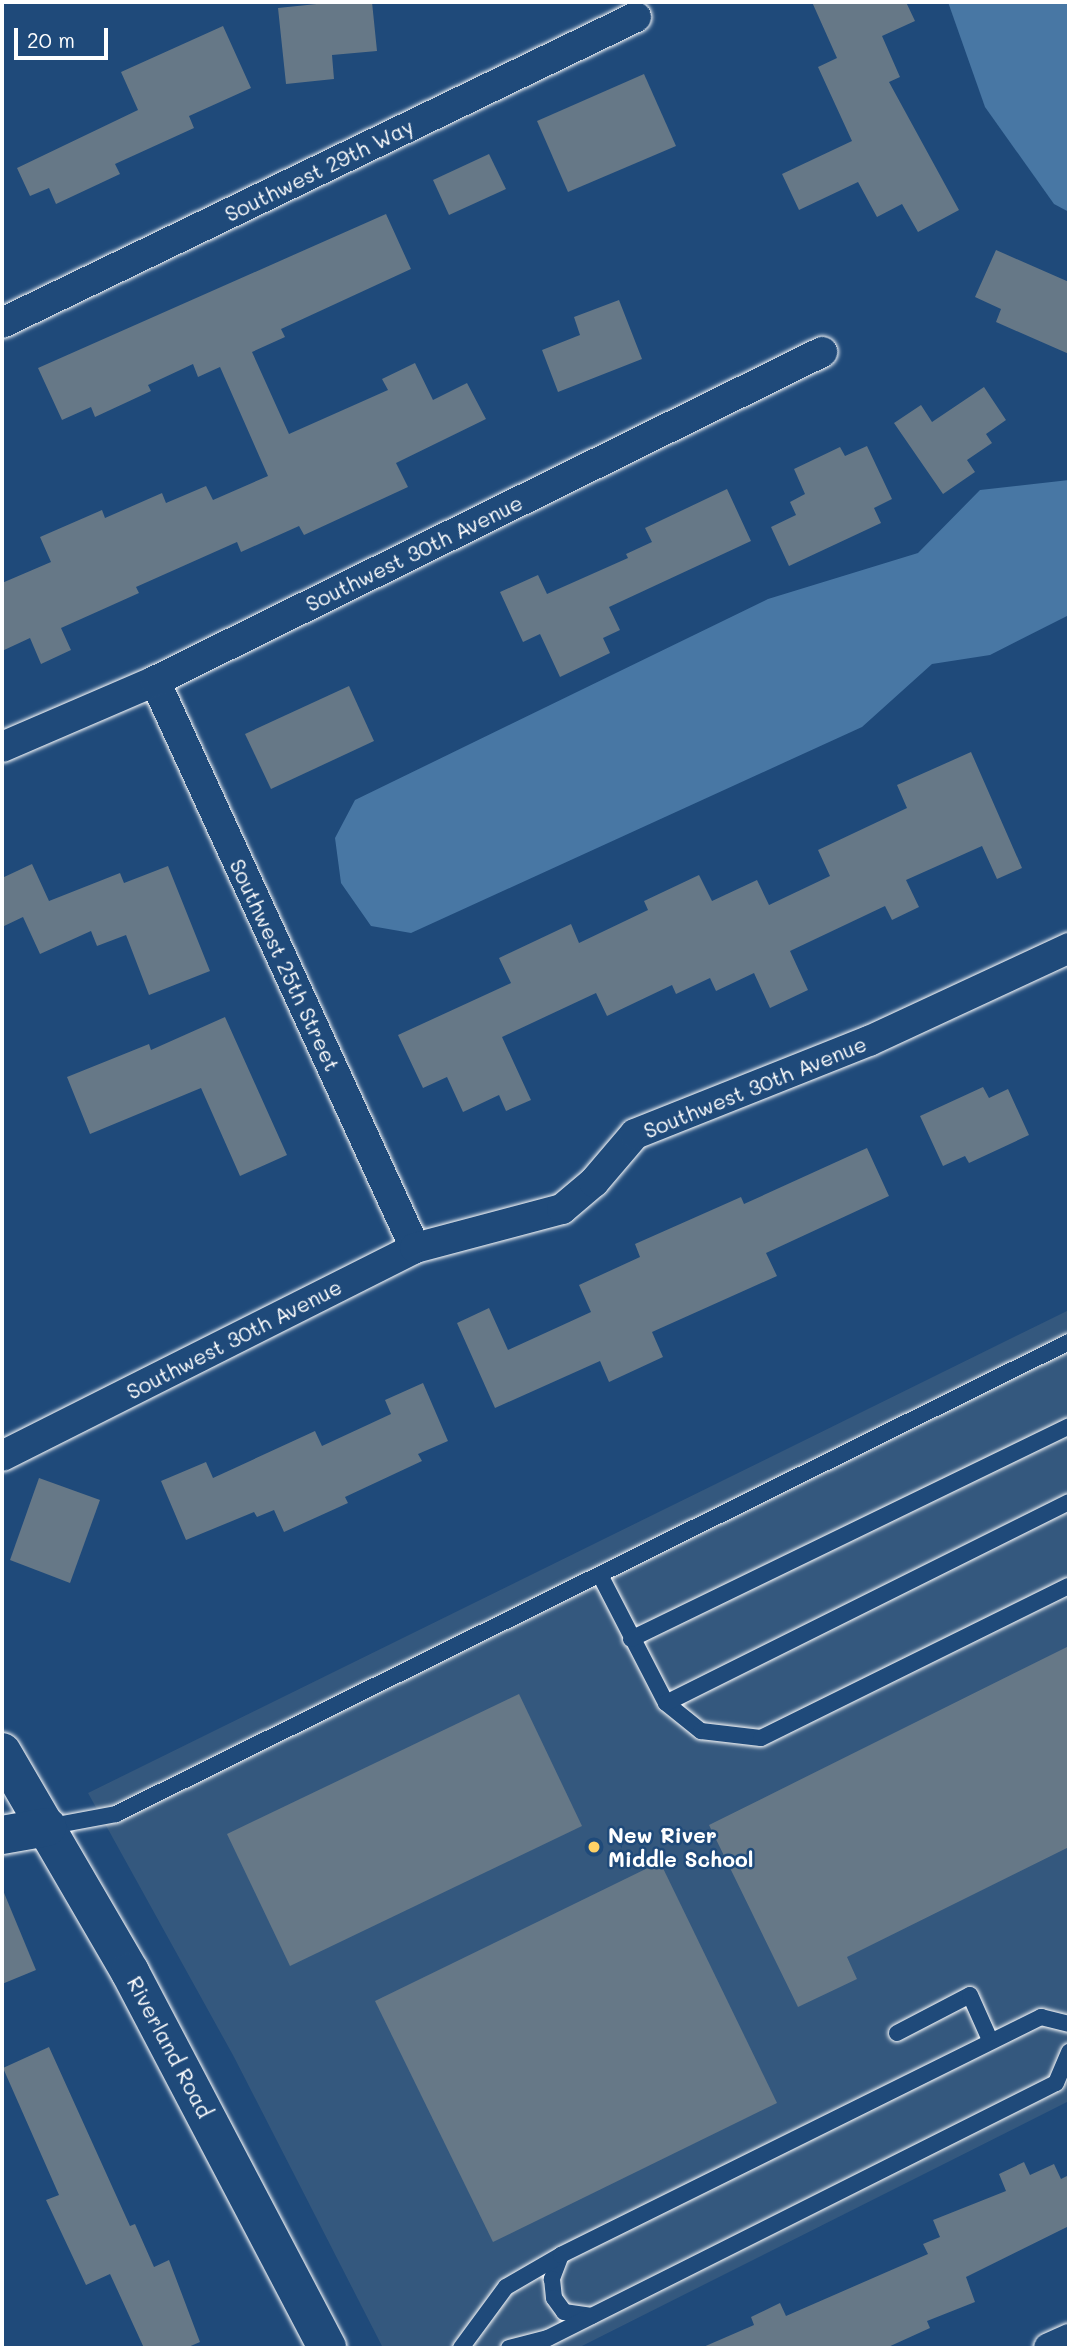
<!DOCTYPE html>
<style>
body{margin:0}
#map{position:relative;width:1071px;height:2350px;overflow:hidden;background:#1f4a7a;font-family:Mali,sans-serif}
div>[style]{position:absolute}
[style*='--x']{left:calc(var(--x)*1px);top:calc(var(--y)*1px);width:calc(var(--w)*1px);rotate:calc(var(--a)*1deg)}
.built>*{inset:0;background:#34587e}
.water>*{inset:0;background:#4877a4}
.building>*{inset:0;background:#667887}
.roads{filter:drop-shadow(0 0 2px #fff) drop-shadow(0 0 2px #fff)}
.lane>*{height:16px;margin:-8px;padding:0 8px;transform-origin:8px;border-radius:8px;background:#1f4a7a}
.street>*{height:30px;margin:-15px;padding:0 15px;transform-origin:15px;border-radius:15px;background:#1f4a7a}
.secondary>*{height:38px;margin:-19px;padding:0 19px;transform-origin:19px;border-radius:19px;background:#1f4a7a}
.dots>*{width:19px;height:19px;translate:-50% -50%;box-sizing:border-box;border:4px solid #1f4a7a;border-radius:50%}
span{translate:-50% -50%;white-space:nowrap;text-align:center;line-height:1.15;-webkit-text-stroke:5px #1f4a7a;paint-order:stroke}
.street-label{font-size:21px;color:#fff}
.poi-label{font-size:21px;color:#fff;font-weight:700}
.left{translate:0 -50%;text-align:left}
.frame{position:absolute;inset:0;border:4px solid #fff;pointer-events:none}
.scale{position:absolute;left:14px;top:28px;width:94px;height:32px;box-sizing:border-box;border:4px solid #fff;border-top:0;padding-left:9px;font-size:21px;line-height:24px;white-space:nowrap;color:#fff;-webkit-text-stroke:5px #1f4a7a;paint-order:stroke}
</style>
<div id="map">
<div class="built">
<div style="clip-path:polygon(1069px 1310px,1069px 2101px,578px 2348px,383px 2348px,234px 2057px,88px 1793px)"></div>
</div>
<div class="water">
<div style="clip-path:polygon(948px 2px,1069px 2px,1069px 212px,1054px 204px,985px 107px)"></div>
<div style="clip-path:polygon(1069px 480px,1069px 615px,990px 655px,932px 664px,862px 727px,411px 933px,371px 926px,341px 883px,335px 838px,355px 800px,768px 599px,918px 553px,980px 490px)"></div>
</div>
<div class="building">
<div style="clip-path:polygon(336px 2px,372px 2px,377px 51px,332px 55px,334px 79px,286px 84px,278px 8px)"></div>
<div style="clip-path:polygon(812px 2px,906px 2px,915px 21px,882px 36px,900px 77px,889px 82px,959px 210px,918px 232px,902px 204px,877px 217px,858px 182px,799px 210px,782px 174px,852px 141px,818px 67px,837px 58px)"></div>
<div style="clip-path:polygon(223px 26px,251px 88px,189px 116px,194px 128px,115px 164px,120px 174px,56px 204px,49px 188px,30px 196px,17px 168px,138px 110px,121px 72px)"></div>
<div style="clip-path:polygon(644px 74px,676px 146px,568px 192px,537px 121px)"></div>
<div style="clip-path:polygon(489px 154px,506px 189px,449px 215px,433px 180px)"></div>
<div style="clip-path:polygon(386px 214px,411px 269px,281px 329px,285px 337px,252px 352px,289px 434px,388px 390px,382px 379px,415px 363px,433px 400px,467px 383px,486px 419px,396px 463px,408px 487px,304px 535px,299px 526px,241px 552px,237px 542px,136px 587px,139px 593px,61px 628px,71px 650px,41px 664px,30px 638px,2px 651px,2px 583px,51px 562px,40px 537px,102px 510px,105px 518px,162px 493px,166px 503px,206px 486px,213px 500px,268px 476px,220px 367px,198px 377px,193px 364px,148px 385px,151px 391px,95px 417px,91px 407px,62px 420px,38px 368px)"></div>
<div style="clip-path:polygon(996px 250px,1069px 282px,1069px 354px,996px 322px,1001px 309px,975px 297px)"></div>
<div style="clip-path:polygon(619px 300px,642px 359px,558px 392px,542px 350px,580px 335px,574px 317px)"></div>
<div style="clip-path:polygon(984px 387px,1006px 420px,986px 434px,992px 443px,967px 460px,975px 472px,943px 494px,894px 423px,921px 405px,932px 422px)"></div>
<div style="clip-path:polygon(867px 446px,892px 499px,874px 508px,881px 523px,789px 566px,771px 527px,796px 515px,790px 502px,805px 494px,794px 469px,840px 447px,845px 456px)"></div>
<div style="clip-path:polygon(727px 489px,751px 541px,609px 607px,620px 630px,603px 638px,610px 653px,560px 677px,540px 634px,523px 642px,500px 592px,538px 575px,547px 594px,628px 558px,626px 554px,652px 542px,645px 528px)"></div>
<div style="clip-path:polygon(349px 686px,374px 741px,271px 789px,245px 734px)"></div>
<div style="clip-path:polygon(971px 752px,1022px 868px,997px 879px,982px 846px,906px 880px,919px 907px,892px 920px,885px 906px,790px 951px,808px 990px,770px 1008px,754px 973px,716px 991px,710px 978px,676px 994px,672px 985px,607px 1016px,596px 993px,502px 1037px,531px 1100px,506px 1111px,499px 1095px,463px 1112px,447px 1077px,423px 1088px,398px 1035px,511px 983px,499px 958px,571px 924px,579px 943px,648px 910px,644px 901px,699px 875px,712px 901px,757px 880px,769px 905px,830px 876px,818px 850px,907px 808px,897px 785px)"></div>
<div style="clip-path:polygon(32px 864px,49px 901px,120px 873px,124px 883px,168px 866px,210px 971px,149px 995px,126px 935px,97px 946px,91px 931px,40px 954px,23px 917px,2px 927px,2px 878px)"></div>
<div style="clip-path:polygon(225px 1017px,287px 1155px,240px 1176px,201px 1088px,90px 1134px,67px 1077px,149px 1044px,151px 1050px)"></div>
<div style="clip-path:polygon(983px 1087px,989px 1098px,1008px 1089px,1029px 1135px,969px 1163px,965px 1156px,943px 1166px,920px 1116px)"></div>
<div style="clip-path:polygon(867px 1148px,889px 1196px,766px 1253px,777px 1276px,652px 1332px,663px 1357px,609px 1382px,600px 1361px,495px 1408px,457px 1323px,489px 1308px,508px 1350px,591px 1312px,579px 1285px,640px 1257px,635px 1244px,741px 1197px,744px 1204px)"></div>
<div style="clip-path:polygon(423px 1383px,448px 1441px,418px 1454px,422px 1461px,345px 1497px,348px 1503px,284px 1532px,274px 1510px,257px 1517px,254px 1512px,186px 1540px,161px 1481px,206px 1462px,213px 1478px,315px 1431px,322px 1446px,391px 1414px,385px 1400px)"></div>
<div style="clip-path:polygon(39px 1478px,100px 1500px,70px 1583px,10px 1560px)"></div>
<div style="clip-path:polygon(1069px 1646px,1069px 1847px,847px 1957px,857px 1979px,798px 2007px,709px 1825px)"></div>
<div style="clip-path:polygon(519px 1694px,582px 1826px,290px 1966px,227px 1834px)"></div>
<div style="clip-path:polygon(660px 1862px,777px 2103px,493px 2242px,375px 2001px)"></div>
<div style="clip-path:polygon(2px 1888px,36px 1970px,2px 1984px)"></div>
<div style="clip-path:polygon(49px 2047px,130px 2226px,135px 2224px,154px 2267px,169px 2260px,200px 2342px,186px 2348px,144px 2348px,110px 2274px,86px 2285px,46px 2200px,59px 2195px,3px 2068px)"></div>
<div style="clip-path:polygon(1024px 2162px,1030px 2175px,1054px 2164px,1061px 2179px,1069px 2175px,1069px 2226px,966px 2277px,975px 2302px,927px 2321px,930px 2328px,886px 2348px,701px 2348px,754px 2325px,751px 2317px,780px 2303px,786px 2316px,928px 2254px,923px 2244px,940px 2237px,933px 2220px,1006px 2191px,999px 2174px)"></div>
</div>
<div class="roads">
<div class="lane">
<div style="--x:600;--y:1575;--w:144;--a:62.7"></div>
<div style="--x:666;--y:1703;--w:45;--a:38.7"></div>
<div style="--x:701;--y:1731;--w:60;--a:6.7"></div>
<div style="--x:761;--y:1738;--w:343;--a:-26.3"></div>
<div style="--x:631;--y:1639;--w:487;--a:-25.9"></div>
<div style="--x:666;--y:1703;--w:450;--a:-26.5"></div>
<div style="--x:47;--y:1827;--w:70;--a:-10.7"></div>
<div style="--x:116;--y:1814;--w:1063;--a:-26.35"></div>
<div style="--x:897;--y:2033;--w:82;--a:-27.5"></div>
<div style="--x:970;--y:1995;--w:49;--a:66"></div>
<div style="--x:561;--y:2255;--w:26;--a:111"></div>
<div style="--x:552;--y:2279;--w:19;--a:84"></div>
<div style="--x:554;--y:2298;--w:17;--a:54"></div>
<div style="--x:564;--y:2312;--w:28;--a:8"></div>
<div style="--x:461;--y:2348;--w:76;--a:-53.6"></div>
<div style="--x:506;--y:2287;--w:64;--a:-30.2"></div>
<div style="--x:561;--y:2255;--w:536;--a:-26.37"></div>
<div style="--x:1041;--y:2017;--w:29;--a:14"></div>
<div style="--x:509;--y:2348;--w:40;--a:-14.4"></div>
<div style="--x:548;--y:2338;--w:568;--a:-26.66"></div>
<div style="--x:1056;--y:2083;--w:34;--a:-67"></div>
</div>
<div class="street">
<div style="--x:2;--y:323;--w:704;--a:-25.76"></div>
<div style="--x:155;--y:681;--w:624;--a:65.37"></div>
<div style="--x:2;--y:747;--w:167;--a:-23.3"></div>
<div style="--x:155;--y:681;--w:744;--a:-26.25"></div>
<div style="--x:2;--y:1456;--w:462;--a:-26.7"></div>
<div style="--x:415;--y:1248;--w:152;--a:-14.9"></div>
<div style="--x:562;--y:1209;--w:42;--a:-40.2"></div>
<div style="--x:594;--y:1182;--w:63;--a:-49.5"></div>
<div style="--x:635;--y:1134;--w:252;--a:-21.7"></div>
<div style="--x:869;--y:1041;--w:221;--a:-24.9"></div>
<div style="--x:1049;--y:2348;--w:22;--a:-24"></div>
</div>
<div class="secondary">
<div style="--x:2;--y:1752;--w:255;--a:59.8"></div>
<div style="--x:130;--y:1972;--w:424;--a:62.3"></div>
<div style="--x:2;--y:1835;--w:46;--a:-10.1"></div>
</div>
</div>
<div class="dots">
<div style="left:594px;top:1847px;background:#ffd166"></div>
</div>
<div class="street-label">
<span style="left:319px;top:170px;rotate:-26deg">Southwest 29th Way</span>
<span style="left:414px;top:553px;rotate:-26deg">Southwest 30th Avenue</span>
<span style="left:285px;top:965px;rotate:65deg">Southwest 25th Street</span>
<span style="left:755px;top:1087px;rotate:-22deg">Southwest 30th Avenue</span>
<span style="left:234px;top:1339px;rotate:-27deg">Southwest 30th Avenue</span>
<span style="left:170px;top:2047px;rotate:62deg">Riverland Road</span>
</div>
<div class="poi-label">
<span class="left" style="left:608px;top:1847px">New River<br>Middle School</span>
</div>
<div class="frame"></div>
<div class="scale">20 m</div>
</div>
